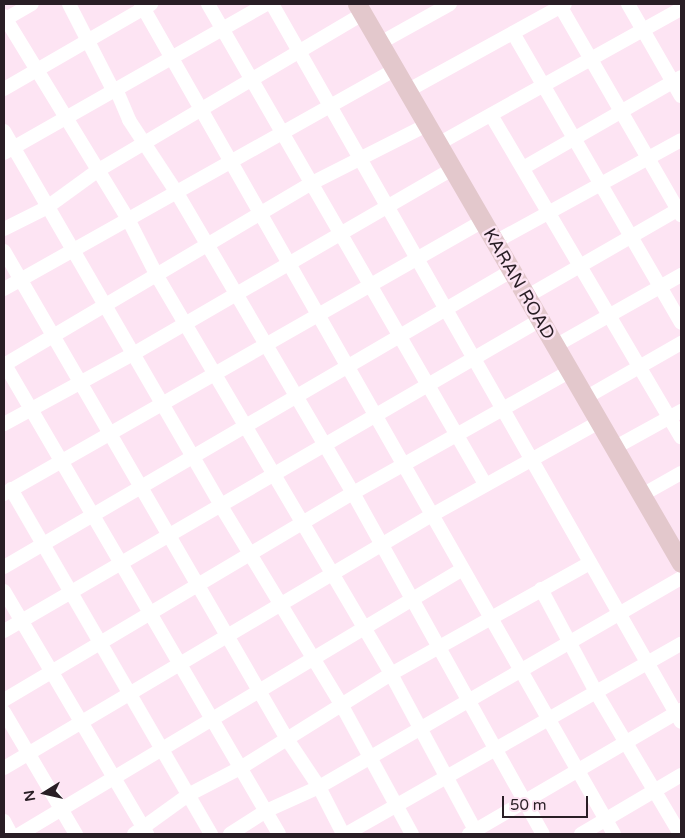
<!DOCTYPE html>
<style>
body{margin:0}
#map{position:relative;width:685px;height:838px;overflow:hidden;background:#fde4f3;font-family:"Varela Round",sans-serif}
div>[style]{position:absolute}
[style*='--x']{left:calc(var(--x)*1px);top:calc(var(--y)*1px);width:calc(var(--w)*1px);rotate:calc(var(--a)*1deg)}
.street>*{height:14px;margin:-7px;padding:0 7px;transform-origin:7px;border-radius:7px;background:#fff}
.secondary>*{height:19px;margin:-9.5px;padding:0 9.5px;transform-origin:9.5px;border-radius:9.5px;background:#e3c8cc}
span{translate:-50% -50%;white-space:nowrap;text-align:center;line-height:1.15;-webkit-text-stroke:5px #fde4f3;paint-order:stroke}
.street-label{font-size:18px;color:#291e25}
.frame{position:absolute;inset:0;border:5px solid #291e25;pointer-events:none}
.north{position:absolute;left:20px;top:768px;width:50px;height:50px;-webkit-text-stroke:4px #fde4f3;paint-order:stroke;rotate:260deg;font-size:14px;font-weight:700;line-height:20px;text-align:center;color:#291e25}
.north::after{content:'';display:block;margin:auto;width:18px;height:22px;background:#291e25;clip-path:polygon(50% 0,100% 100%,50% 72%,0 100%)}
.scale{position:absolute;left:502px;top:796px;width:86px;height:22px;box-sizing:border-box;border:2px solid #291e25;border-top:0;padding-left:6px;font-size:15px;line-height:18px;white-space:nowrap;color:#291e25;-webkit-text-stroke:4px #fde4f3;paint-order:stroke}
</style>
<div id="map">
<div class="street">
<div style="--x:69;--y:4;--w:92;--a:62.9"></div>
<div style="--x:111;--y:86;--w:6;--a:31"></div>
<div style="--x:116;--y:89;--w:34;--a:67"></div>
<div style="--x:129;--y:120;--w:87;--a:56.7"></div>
<div style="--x:177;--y:193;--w:348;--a:59.6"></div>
<div style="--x:353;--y:493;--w:390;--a:60.9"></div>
<div style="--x:141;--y:4;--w:955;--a:60.32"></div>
<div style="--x:208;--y:4;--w:554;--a:60.01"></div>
<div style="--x:272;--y:4;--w:826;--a:60.33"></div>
<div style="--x:559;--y:4;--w:244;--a:60"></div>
<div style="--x:628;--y:4;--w:106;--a:60.1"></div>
<div style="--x:4;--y:16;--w:238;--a:58.6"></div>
<div style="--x:128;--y:219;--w:64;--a:63"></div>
<div style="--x:157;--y:276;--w:462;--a:59.5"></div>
<div style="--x:391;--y:674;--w:182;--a:61.7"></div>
<div style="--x:4;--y:20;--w:32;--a:-30"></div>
<div style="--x:513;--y:33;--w:335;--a:59.9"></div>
<div style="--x:380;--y:43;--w:80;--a:-29.1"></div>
<div style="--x:4;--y:89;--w:170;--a:-30"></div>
<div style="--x:407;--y:91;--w:180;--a:-28.8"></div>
<div style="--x:491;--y:115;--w:374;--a:59.5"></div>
<div style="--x:4;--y:131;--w:433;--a:59.9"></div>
<div style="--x:221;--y:506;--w:232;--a:58.8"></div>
<div style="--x:341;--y:704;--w:148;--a:61.4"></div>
<div style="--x:438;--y:144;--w:278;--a:-29.1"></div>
<div style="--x:4;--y:153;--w:301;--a:-29.6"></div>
<div style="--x:523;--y:168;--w:182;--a:-29.9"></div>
<div style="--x:4;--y:229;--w:47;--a:-26.6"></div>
<div style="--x:46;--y:208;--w:63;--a:-36"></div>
<div style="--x:97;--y:171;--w:309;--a:-30.6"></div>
<div style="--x:495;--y:242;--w:212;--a:-28.7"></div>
<div style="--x:4;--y:251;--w:564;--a:59.89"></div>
<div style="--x:287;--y:739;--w:58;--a:56.3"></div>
<div style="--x:319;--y:787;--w:53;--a:62.9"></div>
<div style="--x:4;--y:289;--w:448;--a:-29.3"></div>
<div style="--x:526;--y:297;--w:179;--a:-29.9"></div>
<div style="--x:555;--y:346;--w:145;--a:-29.4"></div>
<div style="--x:4;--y:363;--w:545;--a:59.72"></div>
<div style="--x:4;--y:365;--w:358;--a:-30.6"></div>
<div style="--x:312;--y:183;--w:129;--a:-26.8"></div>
<div style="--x:585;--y:398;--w:111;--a:-29.8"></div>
<div style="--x:4;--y:424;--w:147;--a:-28.5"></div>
<div style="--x:133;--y:354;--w:369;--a:-30.1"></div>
<div style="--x:614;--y:448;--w:77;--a:-28.9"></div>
<div style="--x:11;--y:489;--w:399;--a:59.9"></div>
<div style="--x:4;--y:494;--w:551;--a:-29.68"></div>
<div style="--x:642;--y:495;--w:45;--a:-29.4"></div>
<div style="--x:4;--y:567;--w:587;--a:-30.28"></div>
<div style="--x:541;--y:589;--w:119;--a:61.9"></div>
<div style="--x:597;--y:694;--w:163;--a:59.3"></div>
<div style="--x:4;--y:591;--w:282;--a:59.5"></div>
<div style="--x:4;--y:631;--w:620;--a:-30.12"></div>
<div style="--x:4;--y:700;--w:406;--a:-30.7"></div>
<div style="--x:353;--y:493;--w:249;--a:-29.3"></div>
<div style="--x:4;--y:712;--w:142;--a:59.5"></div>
<div style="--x:4;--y:768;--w:497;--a:-30.6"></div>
<div style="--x:432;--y:515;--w:191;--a:-29.1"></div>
<div style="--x:4;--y:821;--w:15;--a:62"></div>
<div style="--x:20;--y:834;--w:516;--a:-30.89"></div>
<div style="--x:134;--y:834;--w:67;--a:-35.8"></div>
<div style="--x:188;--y:795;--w:61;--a:-27.4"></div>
<div style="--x:242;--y:767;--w:176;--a:-32"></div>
<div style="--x:391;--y:674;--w:228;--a:-29.2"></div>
<div style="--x:230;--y:834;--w:43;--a:-32.6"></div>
<div style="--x:266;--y:811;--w:58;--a:-24.4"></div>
<div style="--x:319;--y:787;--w:418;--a:-30"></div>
<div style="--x:346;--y:834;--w:385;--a:-29.6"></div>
<div style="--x:469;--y:834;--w:246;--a:-30.3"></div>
<div style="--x:581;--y:834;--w:116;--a:-30.5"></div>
</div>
<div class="secondary">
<div style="--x:357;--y:4;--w:646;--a:59.9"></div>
</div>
<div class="street-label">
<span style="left:519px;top:284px;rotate:60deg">KARAN ROAD</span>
</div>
<div class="frame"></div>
<div class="north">N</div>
<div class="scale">50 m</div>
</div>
